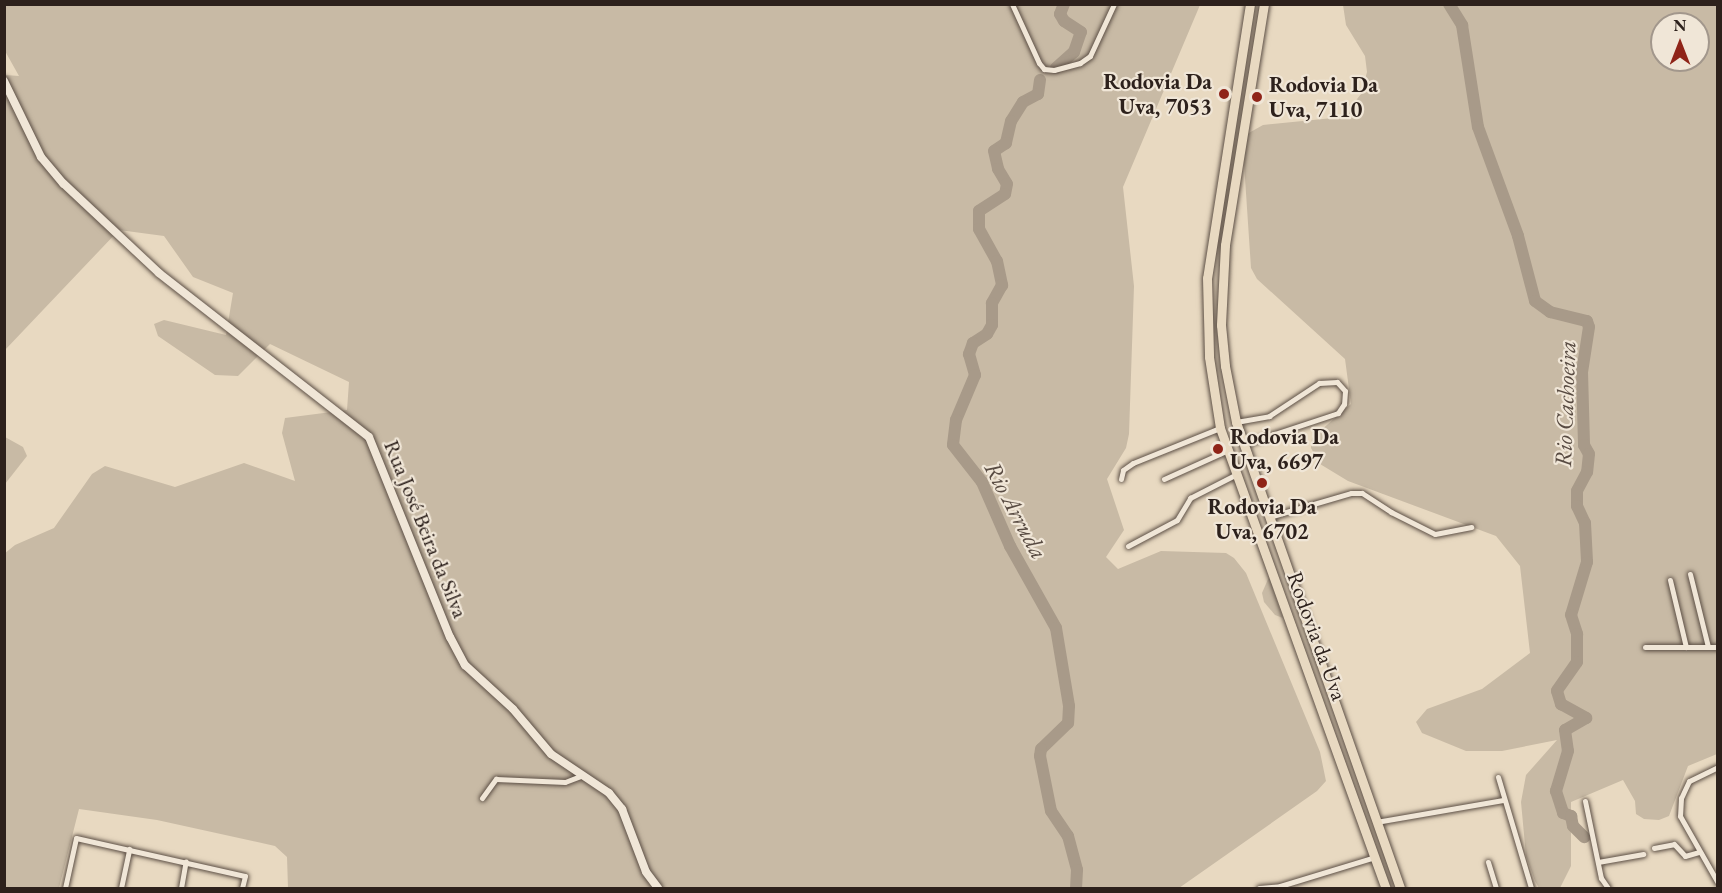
<!DOCTYPE html>
<meta charset="utf-8">
<style>
body{margin:0}
#map{position:relative;width:1722px;height:893px;overflow:hidden;background:#e8d9c1;font-family:"EB Garamond",serif}
div>[style]{position:absolute}
[style*='--x']{left:calc(var(--x)*1px);top:calc(var(--y)*1px);width:calc(var(--w)*1px);rotate:calc(var(--a)*1deg)}
.green>*{inset:0;background:#c8baa5}
.river>*{height:12px;margin:-6px;padding:0 6px;transform-origin:6px;border-radius:6px;background:#a89a89}
.roads{filter:drop-shadow(0 0 2px #5c4f45) drop-shadow(0 0 2px #5c4f45)}
.street>*{height:5px;margin:-2.5px;padding:0 2.5px;transform-origin:2.5px;border-radius:2.5px;background:#f0e6d7}
.secondary>*{height:8px;margin:-4px;padding:0 4px;transform-origin:4px;border-radius:4px;background:#f0e6d7}
.primary>*{height:9px;margin:-4.5px;padding:0 4.5px;transform-origin:4.5px;border-radius:4.5px;background:#e8d9c1}
.dots>*{width:16px;height:16px;translate:-50% -50%;box-sizing:border-box;border:3px solid #f0e6d7;border-radius:50%}
span{translate:-50% -50%;white-space:nowrap;text-align:center;line-height:1.15;-webkit-text-stroke:4.5px #f0e6d7;paint-order:stroke}
.poi-label{font-size:22px;color:#2d211c;font-weight:700}
.right{translate:-100% -50%;text-align:right}
.left{translate:0 -50%;text-align:left}
.street-label{font-size:22px;color:#2d211c}
.water-label{font-size:24px;color:#584b42;font-style:italic}
.frame{position:absolute;inset:0;border:6px solid #2d211c;pointer-events:none}
.north{position:absolute;left:1650px;top:12px;width:60px;height:60px;box-sizing:border-box;background:#f0e6d7;border:2px solid #a2978c;border-radius:50%;rotate:0deg;font-size:16px;font-weight:700;line-height:24px;text-align:center;color:#2d211c}
.north::after{content:'';display:block;margin:auto;width:21px;height:27px;background:#8f2418;clip-path:polygon(50% 0,100% 100%,50% 72%,0 100%)}
</style>
<div id="map">
<div class="green">
<div style="clip-path:polygon(5px 5px,1200px 5px,1123px 187px,1134px 286px,1129px 434px,1126px 448px,1107px 479px,1124px 530px,1106px 557px,1118px 569px,1161px 551px,1226px 553px,1234px 558px,1246px 573px,1320px 752px,1326px 781px,1317px 791px,1179px 888px,288px 888px,287px 857px,275px 846px,157px 820px,79px 809px,59px 888px,5px 888px,4px 554px,15px 545px,54px 528px,92px 474px,105px 466px,175px 487px,244px 463px,295px 481px,282px 433px,285px 418px,347px 410px,349px 382px,270px 344px,238px 376px,215px 375px,158px 336px,154px 324px,164px 320px,226px 335px,233px 293px,193px 277px,164px 236px,119px 230px,5px 350px,5px 75px,19px 76px,5px 51px)"></div>
<div style="clip-path:polygon(evenodd,1343px 5px,1717px 5px,1717px 754px,1688px 766px,1669px 816px,1659px 820px,1644px 819px,1636px 814px,1635px 801px,1623px 780px,1571px 802px,1571px 866px,1560px 888px,1539px 888px,1535px 881px,1526px 856px,1521px 802px,1526px 775px,1557px 740px,1502px 751px,1466px 751px,1422px 733px,1416px 722px,1427px 709px,1482px 689px,1530px 653px,1520px 566px,1496px 536px,1348px 481px,1320px 464px,1311px 448px,1312px 438px,1351px 404px,1345px 359px,1257px 279px,1251px 268px,1244px 163px,1247px 134px,1263px 125px,1343px 117px,1361px 94px,1367px 72px,1365px 56px,1346px 25px,1343px 5px,1662px 24px,1698px 24px,1698px 60px,1662px 60px,1662px 24px)"></div>
<div style="clip-path:polygon(5px 437px,23px 447px,27px 456px,5px 484px)"></div>
<div style="clip-path:polygon(1269px 577px,1283px 618px,1275px 615px,1264px 602px,1262px 593px)"></div>
</div>
<div class="river">
<div style="--x:1449;--y:4;--w:25;--a:58"></div>
<div style="--x:1462;--y:25;--w:103;--a:81.1"></div>
<div style="--x:1478;--y:127;--w:116;--a:69.8"></div>
<div style="--x:1518;--y:236;--w:67;--a:75.3"></div>
<div style="--x:1535;--y:301;--w:19;--a:36"></div>
<div style="--x:1550;--y:312;--w:38;--a:14"></div>
<div style="--x:1587;--y:321;--w:6;--a:72"></div>
<div style="--x:1589;--y:327;--w:46;--a:98.8"></div>
<div style="--x:1582;--y:372;--w:73;--a:88.4"></div>
<div style="--x:1584;--y:445;--w:10;--a:61"></div>
<div style="--x:1589;--y:454;--w:18;--a:96"></div>
<div style="--x:1587;--y:472;--w:21;--a:118"></div>
<div style="--x:1577;--y:491;--w:15;--a:90"></div>
<div style="--x:1577;--y:506;--w:19;--a:65"></div>
<div style="--x:1585;--y:523;--w:39;--a:87"></div>
<div style="--x:1587;--y:562;--w:55;--a:106.8"></div>
<div style="--x:1571;--y:615;--w:20;--a:72"></div>
<div style="--x:1577;--y:634;--w:28;--a:90"></div>
<div style="--x:1577;--y:662;--w:35;--a:125"></div>
<div style="--x:1557;--y:691;--w:14;--a:73"></div>
<div style="--x:1561;--y:704;--w:29;--a:29"></div>
<div style="--x:1586;--y:718;--w:24;--a:150"></div>
<div style="--x:1565;--y:730;--w:21;--a:82"></div>
<div style="--x:1568;--y:751;--w:42;--a:106.7"></div>
<div style="--x:1556;--y:791;--w:23;--a:72"></div>
<div style="--x:1563;--y:813;--w:9;--a:21"></div>
<div style="--x:1571;--y:816;--w:10;--a:79"></div>
<div style="--x:1573;--y:826;--w:16;--a:45"></div>
<div style="--x:1056;--y:68;--w:24;--a:-42"></div>
<div style="--x:1074;--y:52;--w:21;--a:-71"></div>
<div style="--x:1081;--y:32;--w:20;--a:-147"></div>
<div style="--x:1064;--y:21;--w:8;--a:-120"></div>
<div style="--x:1060;--y:14;--w:11;--a:-68"></div>
<div style="--x:1040;--y:80;--w:14;--a:98"></div>
<div style="--x:1038;--y:94;--w:17;--a:152"></div>
<div style="--x:1023;--y:102;--w:22;--a:122"></div>
<div style="--x:1011;--y:121;--w:23;--a:103"></div>
<div style="--x:1006;--y:143;--w:14;--a:146"></div>
<div style="--x:994;--y:151;--w:18;--a:77"></div>
<div style="--x:998;--y:169;--w:17;--a:59"></div>
<div style="--x:1007;--y:184;--w:10;--a:101"></div>
<div style="--x:1005;--y:194;--w:31;--a:147"></div>
<div style="--x:979;--y:211;--w:18;--a:90"></div>
<div style="--x:979;--y:229;--w:37;--a:61"></div>
<div style="--x:997;--y:261;--w:25;--a:78"></div>
<div style="--x:1002;--y:285;--w:21;--a:119"></div>
<div style="--x:992;--y:303;--w:22;--a:90"></div>
<div style="--x:992;--y:325;--w:10;--a:119"></div>
<div style="--x:987;--y:334;--w:17;--a:147"></div>
<div style="--x:973;--y:343;--w:12;--a:110"></div>
<div style="--x:969;--y:354;--w:22;--a:74"></div>
<div style="--x:975;--y:375;--w:49;--a:112.9"></div>
<div style="--x:956;--y:420;--w:25;--a:97"></div>
<div style="--x:953;--y:445;--w:47;--a:51.9"></div>
<div style="--x:982;--y:482;--w:70;--a:66.4"></div>
<div style="--x:1010;--y:546;--w:94;--a:60.7"></div>
<div style="--x:1056;--y:628;--w:79;--a:80.5"></div>
<div style="--x:1069;--y:706;--w:17;--a:93"></div>
<div style="--x:1068;--y:723;--w:37;--a:136"></div>
<div style="--x:1041;--y:749;--w:7;--a:98"></div>
<div style="--x:1040;--y:756;--w:56;--a:78.7"></div>
<div style="--x:1051;--y:811;--w:30;--a:56"></div>
<div style="--x:1068;--y:836;--w:35;--a:75"></div>
<div style="--x:1077;--y:870;--w:18;--a:93"></div>
</div>
<div class="roads">
<div class="street">
<div style="--x:1012;--y:4;--w:65;--a:65.4"></div>
<div style="--x:1039;--y:63;--w:8;--a:50"></div>
<div style="--x:1044;--y:69;--w:10;--a:6"></div>
<div style="--x:1054;--y:70;--w:27;--a:-15"></div>
<div style="--x:1080;--y:63;--w:12;--a:-35"></div>
<div style="--x:1090;--y:56;--w:57;--a:-65.2"></div>
<div style="--x:1236;--y:422;--w:34;--a:-10"></div>
<div style="--x:1269;--y:416;--w:60;--a:-33.4"></div>
<div style="--x:1319;--y:383;--w:18;--a:-3"></div>
<div style="--x:1337;--y:382;--w:12;--a:48"></div>
<div style="--x:1345;--y:391;--w:13;--a:94"></div>
<div style="--x:1344;--y:404;--w:11;--a:124"></div>
<div style="--x:1338;--y:413;--w:99;--a:161.7"></div>
<div style="--x:1121;--y:479;--w:9;--a:-77"></div>
<div style="--x:1123;--y:470;--w:12;--a:-35"></div>
<div style="--x:1133;--y:463;--w:94;--a:-21.9"></div>
<div style="--x:1164;--y:479;--w:68;--a:-24.3"></div>
<div style="--x:1269;--y:517;--w:85;--a:-16.3"></div>
<div style="--x:1351;--y:493;--w:11;--a:0"></div>
<div style="--x:1362;--y:493;--w:35;--a:33"></div>
<div style="--x:1391;--y:512;--w:49;--a:26.6"></div>
<div style="--x:1435;--y:534;--w:37;--a:-11"></div>
<div style="--x:1128;--y:546;--w:55;--a:-28"></div>
<div style="--x:1177;--y:520;--w:26;--a:-59"></div>
<div style="--x:1190;--y:498;--w:51;--a:-27.1"></div>
<div style="--x:1690;--y:574;--w:75;--a:76.1"></div>
<div style="--x:1670;--y:580;--w:69;--a:76.6"></div>
<div style="--x:1645;--y:647;--w:73;--a:0"></div>
<div style="--x:1718;--y:767;--w:32;--a:154"></div>
<div style="--x:1689;--y:781;--w:19;--a:115"></div>
<div style="--x:1681;--y:798;--w:18;--a:93"></div>
<div style="--x:1680;--y:816;--w:77;--a:60.4"></div>
<div style="--x:1498;--y:777;--w:116;--a:73.4"></div>
<div style="--x:482;--y:798;--w:24;--a:-54"></div>
<div style="--x:496;--y:779;--w:69;--a:2.5"></div>
<div style="--x:565;--y:782;--w:17;--a:-21"></div>
<div style="--x:1585;--y:801;--w:79;--a:78.3"></div>
<div style="--x:1601;--y:878;--w:12;--a:55"></div>
<div style="--x:1376;--y:822;--w:129;--a:-9.8"></div>
<div style="--x:1654;--y:848;--w:20;--a:-11"></div>
<div style="--x:1674;--y:844;--w:16;--a:47"></div>
<div style="--x:1685;--y:856;--w:15;--a:-16"></div>
<div style="--x:1488;--y:862;--w:27;--a:73"></div>
<div style="--x:1598;--y:862;--w:46;--a:-10.1"></div>
<div style="--x:65;--y:888;--w:51;--a:-77.6"></div>
<div style="--x:76;--y:838;--w:173;--a:12.7"></div>
<div style="--x:245;--y:876;--w:12;--a:104"></div>
<div style="--x:121;--y:888;--w:40;--a:-78"></div>
<div style="--x:181;--y:888;--w:27;--a:-80"></div>
<div style="--x:1259;--y:888;--w:21;--a:-5"></div>
<div style="--x:1280;--y:886;--w:99;--a:-17"></div>
</div>
<div class="secondary">
<div style="--x:4;--y:81;--w:85;--a:64"></div>
<div style="--x:41;--y:157;--w:35;--a:50"></div>
<div style="--x:64;--y:184;--w:130;--a:43.1"></div>
<div style="--x:159;--y:273;--w:266;--a:38"></div>
<div style="--x:369;--y:437;--w:216;--a:68"></div>
<div style="--x:450;--y:637;--w:32;--a:62"></div>
<div style="--x:465;--y:665;--w:65;--a:42.5"></div>
<div style="--x:513;--y:709;--w:59;--a:49.8"></div>
<div style="--x:551;--y:754;--w:70;--a:33.9"></div>
<div style="--x:609;--y:793;--w:21;--a:51"></div>
<div style="--x:622;--y:809;--w:67;--a:69.1"></div>
<div style="--x:646;--y:872;--w:20;--a:53"></div>
</div>
<div class="primary">
<div style="--x:1250;--y:4;--w:277;--a:98.9"></div>
<div style="--x:1207;--y:278;--w:79;--a:88.5"></div>
<div style="--x:1209;--y:357;--w:72;--a:81.2"></div>
<div style="--x:1220;--y:428;--w:489;--a:70.2"></div>
<div style="--x:1264;--y:4;--w:244;--a:99.2"></div>
<div style="--x:1225;--y:245;--w:80;--a:92.9"></div>
<div style="--x:1221;--y:325;--w:41;--a:84.4"></div>
<div style="--x:1225;--y:366;--w:57;--a:78.9"></div>
<div style="--x:1236;--y:422;--w:494;--a:70.6"></div>
</div>
</div>
<div class="dots">
<div style="left:1224px;top:94px;background:#8f2418"></div>
<div style="left:1257px;top:97px;background:#8f2418"></div>
<div style="left:1218px;top:449px;background:#8f2418"></div>
<div style="left:1262px;top:483px;background:#8f2418"></div>
</div>
<div class="poi-label">
<span class="right" style="left:1212px;top:94px">Rodovia Da<br>Uva, 7053</span>
<span class="left" style="left:1269px;top:97px">Rodovia Da<br>Uva, 7110</span>
<span class="left" style="left:1230px;top:449px">Rodovia Da<br>Uva, 6697</span>
<span style="left:1262px;top:519px">Rodovia Da<br>Uva, 6702</span>
</div>
<div class="street-label">
<span style="left:426px;top:529px;rotate:68deg">Rua José Beira da Silva</span>
<span style="left:1317px;top:636px;rotate:70deg">Rodovia da Uva</span>
</div>
<div class="water-label">
<span style="left:1565px;top:404px;rotate:-88deg">Rio Cachoeira</span>
<span style="left:1016px;top:510px;rotate:62deg">Rio Arruda</span>
</div>
<div class="frame"></div>
<div class="north">N</div>
</div>
